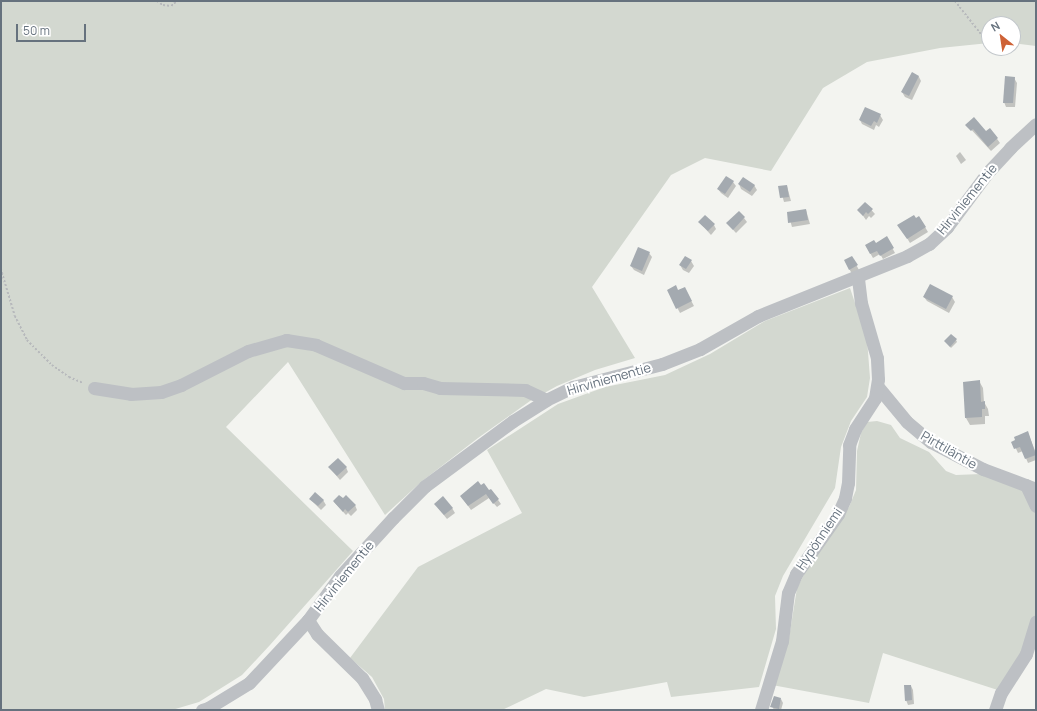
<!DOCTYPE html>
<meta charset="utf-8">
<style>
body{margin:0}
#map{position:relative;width:1037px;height:711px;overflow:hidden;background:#f3f4f0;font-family:Manrope,sans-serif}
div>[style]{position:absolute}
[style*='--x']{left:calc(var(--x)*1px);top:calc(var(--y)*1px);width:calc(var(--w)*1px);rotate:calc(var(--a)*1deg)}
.green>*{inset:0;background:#d3d8d0}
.shadow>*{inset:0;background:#0003}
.building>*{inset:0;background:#a4aab0}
.path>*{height:1.5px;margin-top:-0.75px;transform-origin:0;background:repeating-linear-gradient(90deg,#b7b9bc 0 2px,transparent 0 4px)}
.minor>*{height:13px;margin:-6.5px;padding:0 6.5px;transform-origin:6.5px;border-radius:6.5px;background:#bdc0c4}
span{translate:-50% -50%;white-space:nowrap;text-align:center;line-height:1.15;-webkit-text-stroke:4px #fff;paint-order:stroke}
.street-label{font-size:13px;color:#66727e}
.frame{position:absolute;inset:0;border:2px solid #66727e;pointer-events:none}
.north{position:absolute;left:981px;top:16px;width:40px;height:40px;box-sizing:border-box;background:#fff;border:1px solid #c2c7cb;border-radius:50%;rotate:330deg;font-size:11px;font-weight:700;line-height:16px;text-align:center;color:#66727e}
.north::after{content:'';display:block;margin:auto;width:14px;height:18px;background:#ce6236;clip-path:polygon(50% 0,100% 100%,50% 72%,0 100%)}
.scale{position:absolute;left:16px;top:24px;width:70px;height:18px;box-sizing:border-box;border:2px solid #66727e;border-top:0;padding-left:5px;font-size:12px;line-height:14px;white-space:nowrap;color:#66727e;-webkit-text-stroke:3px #fff;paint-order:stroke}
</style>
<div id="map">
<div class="green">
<div style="clip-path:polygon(1px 1px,1036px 1px,1036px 46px,1013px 43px,1013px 24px,989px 24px,989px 43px,940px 48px,867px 62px,823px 88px,771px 171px,705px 158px,671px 175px,592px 287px,635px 358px,595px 370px,557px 386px,530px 401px,478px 438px,421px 482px,385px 515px,288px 362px,226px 427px,353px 551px,270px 645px,242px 675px,199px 702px,172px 710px,1px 710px)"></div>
<div style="clip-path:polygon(850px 288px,867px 339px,870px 378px,867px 397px,851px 421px,841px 447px,835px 488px,783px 576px,775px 596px,776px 629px,759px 687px,671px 697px,667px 682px,584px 697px,546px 689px,502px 710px,385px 710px,384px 699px,372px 677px,350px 658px,418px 567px,522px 513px,487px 450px,558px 404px,605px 387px,665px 375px,710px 354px,765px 321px)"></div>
<div style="clip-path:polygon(877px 421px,891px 425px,900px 438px,929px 452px,946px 471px,956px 475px,981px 474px,1036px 495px,1036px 641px,1007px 693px,883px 653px,869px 703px,772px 685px,788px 644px,797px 588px,808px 567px,849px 507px,856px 490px,857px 451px,861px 433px,867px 422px)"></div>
</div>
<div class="shadow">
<div style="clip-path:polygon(912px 73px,919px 77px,921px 81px,912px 100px,905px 97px,902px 92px)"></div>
<div style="clip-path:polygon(1014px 78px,1017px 83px,1015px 107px,1006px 107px,1004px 102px)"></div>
<div style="clip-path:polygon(880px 115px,883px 120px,879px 127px,876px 125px,874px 130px,862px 124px,860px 120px)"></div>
<div style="clip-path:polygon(967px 125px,986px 132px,990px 129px,1000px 143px,991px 151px)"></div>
<div style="clip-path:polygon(960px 152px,966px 160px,961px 164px,956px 156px)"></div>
<div style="clip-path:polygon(733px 182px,736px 186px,728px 198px,721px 193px,718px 189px)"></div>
<div style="clip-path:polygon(739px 184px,754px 185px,757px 190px,752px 196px,741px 189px)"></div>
<div style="clip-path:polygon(787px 186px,791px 201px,784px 202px,780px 187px)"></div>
<div style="clip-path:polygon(865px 203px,875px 214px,871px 218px,869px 216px,866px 220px,859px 210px)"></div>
<div style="clip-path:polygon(806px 210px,810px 224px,792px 227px,788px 213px)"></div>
<div style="clip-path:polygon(919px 217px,928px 232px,910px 243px,899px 225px)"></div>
<div style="clip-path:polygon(744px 218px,747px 222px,736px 233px,727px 223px)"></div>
<div style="clip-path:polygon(699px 222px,714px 225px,716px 229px,711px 235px)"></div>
<div style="clip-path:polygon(887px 238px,895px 253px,883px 259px,880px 254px,873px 258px,866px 246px,875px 244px)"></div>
<div style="clip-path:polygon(649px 253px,652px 257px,644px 275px,634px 270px,631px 266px)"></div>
<div style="clip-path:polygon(852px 257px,859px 270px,852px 274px,845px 261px)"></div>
<div style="clip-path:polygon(691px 261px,694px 266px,689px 273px,683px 270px,680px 265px)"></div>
<div style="clip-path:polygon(668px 290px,687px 293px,694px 306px,680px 313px)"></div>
<div style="clip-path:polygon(924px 297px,952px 297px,955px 302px,949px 313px,927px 301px)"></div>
<div style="clip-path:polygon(956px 340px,957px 342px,951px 348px,945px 341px)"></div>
<div style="clip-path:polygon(979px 381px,983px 388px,984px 402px,988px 409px,989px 416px,985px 416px,985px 424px,970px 425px,966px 418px)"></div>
<div style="clip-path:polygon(1028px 433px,1036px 453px,1036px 460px,1028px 463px,1023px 451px,1018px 453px,1013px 442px)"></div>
<div style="clip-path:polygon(329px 467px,346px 467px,348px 472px,340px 480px)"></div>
<div style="clip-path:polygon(491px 490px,501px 504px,497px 507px,489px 498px,471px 510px,461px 496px)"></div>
<div style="clip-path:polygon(310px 499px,323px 500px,326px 505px,321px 510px)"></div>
<div style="clip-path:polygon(334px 502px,355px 505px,357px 510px,351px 516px,348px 513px,346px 515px)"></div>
<div style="clip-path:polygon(438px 508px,452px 508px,455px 513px,447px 519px)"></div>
<div style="clip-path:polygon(911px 686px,913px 690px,914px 704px,908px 705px,906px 700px)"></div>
<div style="clip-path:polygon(781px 699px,783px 703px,781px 710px,774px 710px,772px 706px)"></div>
</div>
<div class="building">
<div style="clip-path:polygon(912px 72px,919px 76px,909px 96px,901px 92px)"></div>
<div style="clip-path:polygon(1005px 76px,1015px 77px,1013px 103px,1003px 103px)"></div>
<div style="clip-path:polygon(865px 107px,881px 114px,877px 123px,874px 121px,871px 126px,859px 120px)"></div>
<div style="clip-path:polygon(974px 117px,986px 131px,990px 128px,998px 138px,988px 147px,973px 129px,971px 131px,965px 125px)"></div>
<div style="clip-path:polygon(726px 176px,734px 181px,725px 194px,717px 189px)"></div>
<div style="clip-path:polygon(743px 177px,755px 185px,750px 192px,738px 184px)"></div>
<div style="clip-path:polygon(787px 185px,789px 197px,780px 198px,778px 186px)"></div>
<div style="clip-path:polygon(865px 202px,873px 209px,868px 214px,866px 212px,863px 216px,857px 210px)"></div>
<div style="clip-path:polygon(806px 209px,808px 220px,788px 223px,787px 212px)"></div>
<div style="clip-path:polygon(739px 211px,745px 217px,733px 230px,726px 223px)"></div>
<div style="clip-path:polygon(705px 215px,715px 224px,708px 231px,698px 222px)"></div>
<div style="clip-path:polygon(914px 215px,916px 218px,919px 216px,926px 227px,907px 239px,897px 225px)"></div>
<div style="clip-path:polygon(887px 236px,894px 248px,880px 256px,877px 251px,870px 254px,865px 245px,874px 240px,876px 243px)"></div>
<div style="clip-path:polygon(638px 247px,650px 252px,642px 271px,630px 266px)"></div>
<div style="clip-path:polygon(685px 256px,692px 260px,686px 269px,679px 265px)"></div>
<div style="clip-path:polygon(852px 256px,858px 265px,849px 270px,844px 260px)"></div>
<div style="clip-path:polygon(930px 284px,953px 296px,946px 309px,923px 297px)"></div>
<div style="clip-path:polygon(676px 285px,678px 290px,685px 287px,692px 301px,676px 309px,667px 290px)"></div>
<div style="clip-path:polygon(951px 334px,957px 339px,950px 347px,944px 341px)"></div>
<div style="clip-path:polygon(980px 380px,981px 402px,985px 401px,985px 409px,982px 409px,982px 417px,965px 418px,963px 382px)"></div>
<div style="clip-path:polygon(1028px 431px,1036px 455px,1025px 459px,1020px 447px,1014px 449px,1011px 442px,1015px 440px,1014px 437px)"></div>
<div style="clip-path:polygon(338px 458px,347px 467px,337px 476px,328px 467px)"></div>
<div style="clip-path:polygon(478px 481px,481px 485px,484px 483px,489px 490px,491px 489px,499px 499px,493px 504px,486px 494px,468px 506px,460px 496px)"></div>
<div style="clip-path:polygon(315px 492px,324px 500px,318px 506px,309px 499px)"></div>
<div style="clip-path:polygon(339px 495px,343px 498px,346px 495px,356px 505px,348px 512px,345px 509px,343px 512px,333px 501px)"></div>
<div style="clip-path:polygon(443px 496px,453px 508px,444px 515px,434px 504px)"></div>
<div style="clip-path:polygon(904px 685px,911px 685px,912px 700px,905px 701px)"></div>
<div style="clip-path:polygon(774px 696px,781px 698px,779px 709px,770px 707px)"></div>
</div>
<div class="path">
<div style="--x:157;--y:1;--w:7;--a:34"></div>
<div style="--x:163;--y:5;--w:8;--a:7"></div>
<div style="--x:171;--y:6;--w:8;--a:-40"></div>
<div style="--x:955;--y:1;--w:55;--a:51.7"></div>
<div style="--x:1;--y:269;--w:49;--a:73.4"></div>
<div style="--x:15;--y:316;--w:27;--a:63"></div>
<div style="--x:27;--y:340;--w:35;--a:45"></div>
<div style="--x:52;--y:365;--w:21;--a:35"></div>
<div style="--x:69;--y:377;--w:15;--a:23"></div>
</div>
<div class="minor">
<div style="--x:878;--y:387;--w:45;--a:50.4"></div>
<div style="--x:907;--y:422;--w:31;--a:40"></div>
<div style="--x:931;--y:442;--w:59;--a:27.4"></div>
<div style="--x:983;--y:469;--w:57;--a:20.7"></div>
<div style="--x:94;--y:388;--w:37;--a:9"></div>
<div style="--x:131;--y:394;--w:30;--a:-4"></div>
<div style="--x:161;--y:392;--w:21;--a:-19"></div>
<div style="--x:181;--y:385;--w:75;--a:-26.9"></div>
<div style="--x:248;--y:351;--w:40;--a:-16"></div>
<div style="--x:286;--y:340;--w:30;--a:9"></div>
<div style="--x:316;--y:345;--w:96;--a:23.4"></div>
<div style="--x:404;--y:383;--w:19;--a:0"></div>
<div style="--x:423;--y:383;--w:18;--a:16"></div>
<div style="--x:440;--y:388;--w:85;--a:1.3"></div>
<div style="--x:525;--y:390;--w:23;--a:25"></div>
<div style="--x:1026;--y:485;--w:23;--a:65"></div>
<div style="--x:308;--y:620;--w:17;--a:57"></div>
<div style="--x:317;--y:634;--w:63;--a:44.4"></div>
<div style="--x:362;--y:678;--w:25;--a:58"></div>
<div style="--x:375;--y:699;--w:11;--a:75"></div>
<div style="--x:202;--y:710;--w:6;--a:-18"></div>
<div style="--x:208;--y:708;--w:48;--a:-31.4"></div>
<div style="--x:249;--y:683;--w:86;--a:-46.9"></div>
<div style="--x:308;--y:620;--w:54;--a:-54"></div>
<div style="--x:340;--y:576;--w:79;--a:-47.6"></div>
<div style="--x:393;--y:518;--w:45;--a:-45"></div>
<div style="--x:425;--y:486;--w:109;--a:-36.5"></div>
<div style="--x:513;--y:421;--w:39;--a:-32"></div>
<div style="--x:546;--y:400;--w:30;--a:-26"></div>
<div style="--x:573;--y:387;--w:92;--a:-14.5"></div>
<div style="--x:662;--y:364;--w:41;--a:-21.5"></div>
<div style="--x:700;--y:349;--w:67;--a:-29.6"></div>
<div style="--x:758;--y:316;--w:161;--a:-21.9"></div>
<div style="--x:907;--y:256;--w:25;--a:-29"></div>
<div style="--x:929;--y:244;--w:25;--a:-43"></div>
<div style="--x:947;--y:227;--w:69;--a:-53.3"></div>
<div style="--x:988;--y:172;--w:33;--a:-47"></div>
<div style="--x:1010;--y:148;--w:35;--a:-43"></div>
<div style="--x:761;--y:710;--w:72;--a:-73.1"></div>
<div style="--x:782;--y:641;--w:48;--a:-82.9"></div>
<div style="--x:788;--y:593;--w:21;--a:-67"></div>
<div style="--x:796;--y:574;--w:73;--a:-55"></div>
<div style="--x:838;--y:514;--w:17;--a:-66"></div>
<div style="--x:845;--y:498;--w:15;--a:-79"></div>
<div style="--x:848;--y:483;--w:38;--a:-88"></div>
<div style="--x:849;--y:445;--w:17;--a:-69"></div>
<div style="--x:855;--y:429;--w:37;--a:-57"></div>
<div style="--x:875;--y:398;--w:19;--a:-81"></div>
<div style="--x:878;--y:379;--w:21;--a:-93"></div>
<div style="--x:877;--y:358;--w:57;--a:-106.2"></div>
<div style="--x:861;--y:303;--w:26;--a:-97"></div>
<div style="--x:995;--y:710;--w:18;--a:-71"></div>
<div style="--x:1001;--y:693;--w:46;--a:-57.3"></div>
<div style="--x:1026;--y:654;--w:34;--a:-73"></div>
</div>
<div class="street-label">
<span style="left:967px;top:199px;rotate:-51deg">Hirviniementie</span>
<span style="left:609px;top:379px;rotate:-16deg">Hirviniementie</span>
<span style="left:949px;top:450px;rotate:30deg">Pirttiläntie</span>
<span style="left:819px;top:539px;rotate:-56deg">Hypönniemi</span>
<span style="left:344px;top:576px;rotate:-51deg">Hirviniementie</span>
</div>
<div class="frame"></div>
<div class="north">N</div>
<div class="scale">50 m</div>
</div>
